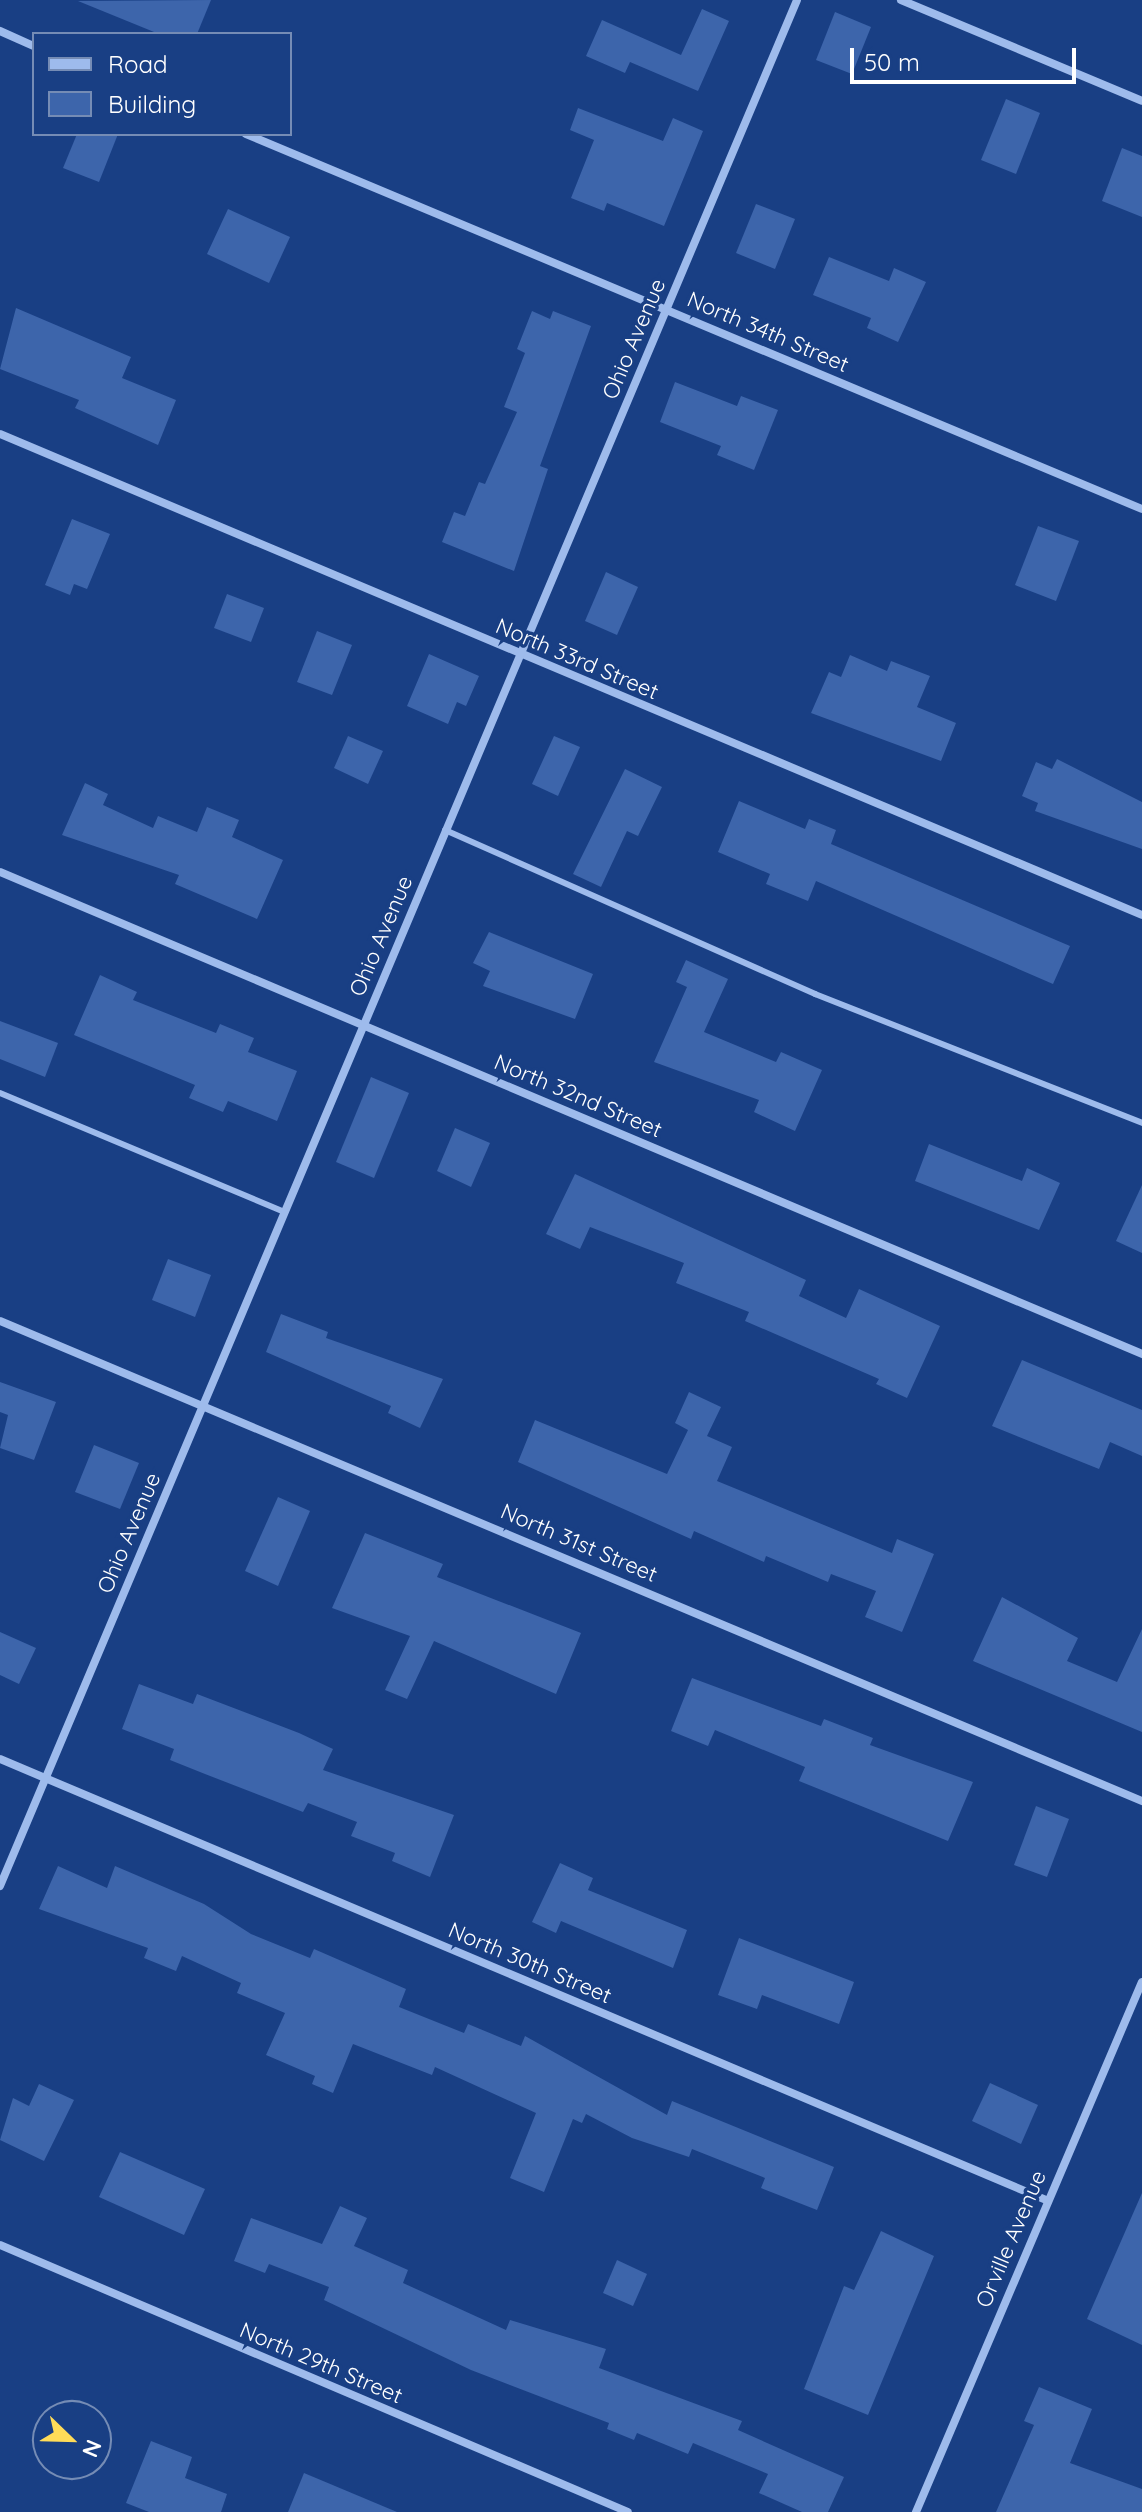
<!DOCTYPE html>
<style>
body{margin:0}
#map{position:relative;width:1142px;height:2512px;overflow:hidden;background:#193f84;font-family:Quicksand,sans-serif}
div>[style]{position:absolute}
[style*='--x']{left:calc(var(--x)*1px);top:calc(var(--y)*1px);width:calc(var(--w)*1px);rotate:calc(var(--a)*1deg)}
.building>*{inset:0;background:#3d65ab}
.lane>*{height:6px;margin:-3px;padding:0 3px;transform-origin:3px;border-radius:3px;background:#9ebbec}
.street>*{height:8px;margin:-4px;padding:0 4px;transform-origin:4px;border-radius:4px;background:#9ebbec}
span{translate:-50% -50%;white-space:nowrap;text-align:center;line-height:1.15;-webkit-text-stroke:7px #193f84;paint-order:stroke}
.street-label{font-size:22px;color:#fff}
.legend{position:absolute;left:32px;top:32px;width:260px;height:104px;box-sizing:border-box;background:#193f84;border:2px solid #758cb5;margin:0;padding:10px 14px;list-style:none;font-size:24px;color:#fff}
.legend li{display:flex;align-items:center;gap:16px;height:40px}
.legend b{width:40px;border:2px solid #758cb5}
.north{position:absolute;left:32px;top:2400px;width:80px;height:80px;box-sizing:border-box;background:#193f84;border:2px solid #758cb5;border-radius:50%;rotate:113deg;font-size:22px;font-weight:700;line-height:32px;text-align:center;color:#fff}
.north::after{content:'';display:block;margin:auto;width:28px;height:36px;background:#ffdc58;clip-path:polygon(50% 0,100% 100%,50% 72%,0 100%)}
.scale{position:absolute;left:850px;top:48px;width:226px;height:36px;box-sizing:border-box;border:4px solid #fff;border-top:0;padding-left:10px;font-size:24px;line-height:28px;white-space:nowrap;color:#fff;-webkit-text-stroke:6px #193f84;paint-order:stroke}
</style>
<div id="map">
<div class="building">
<div style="clip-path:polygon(211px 0,197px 34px,159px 34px,78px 1px)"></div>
<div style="clip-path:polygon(702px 9px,729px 21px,698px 91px,630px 62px,625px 73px,586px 56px,602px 20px,681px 55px)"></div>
<div style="clip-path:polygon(835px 12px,871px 27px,852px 74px,816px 60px)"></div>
<div style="clip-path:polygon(1006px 99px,1040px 113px,1016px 174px,981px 160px)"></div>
<div style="clip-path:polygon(578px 108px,663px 141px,673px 118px,703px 131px,664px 226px,607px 203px,604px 211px,571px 198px,594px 140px,570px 130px)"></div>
<div style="clip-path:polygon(77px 134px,118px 134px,99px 182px,63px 168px)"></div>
<div style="clip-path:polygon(1122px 148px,1142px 156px,1142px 217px,1102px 201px)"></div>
<div style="clip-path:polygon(756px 204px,795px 219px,775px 269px,736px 253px)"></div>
<div style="clip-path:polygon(228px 209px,290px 237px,269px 283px,207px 254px)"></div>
<div style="clip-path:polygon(829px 257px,889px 281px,894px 268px,926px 282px,898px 342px,867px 328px,871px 318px,813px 295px)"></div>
<div style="clip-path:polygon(16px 308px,131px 357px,122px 378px,176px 400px,158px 445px,75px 408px,79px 400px,0 369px)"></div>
<div style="clip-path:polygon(532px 311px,550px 319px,553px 311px,591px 326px,540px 466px,548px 469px,514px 571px,442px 542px,454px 512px,465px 516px,479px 482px,485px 484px,517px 412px,504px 407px,525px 353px,517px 349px)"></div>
<div style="clip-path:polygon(675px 382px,737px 406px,741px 396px,778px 410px,754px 470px,717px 455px,721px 446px,660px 422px)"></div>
<div style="clip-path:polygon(72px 519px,110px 534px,87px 589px,74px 584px,70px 595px,45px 585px)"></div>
<div style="clip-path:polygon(1038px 526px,1079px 541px,1056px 601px,1015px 585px)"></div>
<div style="clip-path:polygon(606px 572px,638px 587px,617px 635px,585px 621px)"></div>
<div style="clip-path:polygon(227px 594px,264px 608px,251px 642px,214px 628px)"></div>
<div style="clip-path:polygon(317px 631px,352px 645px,332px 695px,297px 682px)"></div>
<div style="clip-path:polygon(429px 654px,479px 676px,466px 706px,457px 702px,448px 724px,407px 706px)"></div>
<div style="clip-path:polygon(850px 655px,887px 671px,891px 661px,930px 676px,917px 707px,956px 723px,941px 761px,811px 713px,829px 672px,841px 677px)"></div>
<div style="clip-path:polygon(348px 736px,383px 751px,368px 784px,334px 768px)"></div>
<div style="clip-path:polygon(554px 736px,580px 747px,558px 796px,532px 784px)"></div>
<div style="clip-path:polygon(1057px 759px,1142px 802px,1142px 849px,1035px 811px,1038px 803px,1022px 796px,1036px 762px,1052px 769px)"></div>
<div style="clip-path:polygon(625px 769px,662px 787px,638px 836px,627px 831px,601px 887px,573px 874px)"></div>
<div style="clip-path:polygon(85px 783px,108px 794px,103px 805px,153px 828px,158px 816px,197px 832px,207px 807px,239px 820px,232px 837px,283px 860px,257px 919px,175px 884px,179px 875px,62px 835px)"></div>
<div style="clip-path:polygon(739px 801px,805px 829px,809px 819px,836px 830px,831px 844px,1070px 946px,1053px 984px,816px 881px,808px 901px,766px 884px,770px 874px,718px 852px)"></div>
<div style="clip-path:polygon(489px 932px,593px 974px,575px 1019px,483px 986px,490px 971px,473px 963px)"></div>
<div style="clip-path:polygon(686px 960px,728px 979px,704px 1032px,776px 1062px,781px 1052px,822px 1070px,795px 1131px,754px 1112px,759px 1100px,654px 1062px,687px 987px,676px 982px)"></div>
<div style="clip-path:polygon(100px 975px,137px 992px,133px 1000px,216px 1033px,220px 1024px,254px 1038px,248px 1052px,297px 1071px,277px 1121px,228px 1101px,223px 1112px,189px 1098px,195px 1085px,74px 1035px)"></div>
<div style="clip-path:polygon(0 1021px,58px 1043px,45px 1077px,0 1059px)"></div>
<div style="clip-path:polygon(371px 1077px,409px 1093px,374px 1178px,336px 1162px)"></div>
<div style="clip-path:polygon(455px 1128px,490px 1143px,471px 1187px,437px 1171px)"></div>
<div style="clip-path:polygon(929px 1144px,1022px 1181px,1027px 1168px,1060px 1183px,1039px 1230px,915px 1181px)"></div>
<div style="clip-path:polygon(575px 1174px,806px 1280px,799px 1296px,846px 1318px,859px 1289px,940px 1326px,907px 1398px,876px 1384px,879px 1379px,745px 1321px,749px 1312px,676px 1283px,684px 1263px,590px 1227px,580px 1249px,546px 1234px)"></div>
<div style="clip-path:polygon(1142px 1185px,1142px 1253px,1116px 1241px)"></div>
<div style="clip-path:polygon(168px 1259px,211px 1275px,195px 1317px,152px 1300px)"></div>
<div style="clip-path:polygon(281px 1314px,328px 1332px,326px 1338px,443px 1379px,420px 1428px,388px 1413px,391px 1406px,266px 1352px)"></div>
<div style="clip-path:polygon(1022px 1360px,1142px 1410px,1142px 1456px,1110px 1442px,1099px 1469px,992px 1426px)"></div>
<div style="clip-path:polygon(0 1382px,56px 1402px,34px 1460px,0 1448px,8px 1415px,0 1412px)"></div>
<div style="clip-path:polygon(689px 1392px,721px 1407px,707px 1436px,732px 1447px,717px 1481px,892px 1553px,897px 1539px,934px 1554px,902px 1632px,865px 1617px,876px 1591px,831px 1574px,828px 1582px,766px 1556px,764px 1562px,694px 1531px,691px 1539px,518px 1462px,535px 1420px,667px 1474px,688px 1430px,675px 1423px)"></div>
<div style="clip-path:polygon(94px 1445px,139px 1463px,120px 1509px,75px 1492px)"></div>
<div style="clip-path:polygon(278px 1497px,310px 1511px,278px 1586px,245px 1571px)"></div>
<div style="clip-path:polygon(365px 1533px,443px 1564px,437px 1577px,581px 1633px,556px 1694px,434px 1641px,407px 1699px,385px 1690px,410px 1636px,332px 1608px)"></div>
<div style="clip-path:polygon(1002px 1597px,1078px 1638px,1067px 1661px,1117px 1682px,1142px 1629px,1142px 1732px,973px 1661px)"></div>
<div style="clip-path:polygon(0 1632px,36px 1648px,19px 1684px,0 1675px)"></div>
<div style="clip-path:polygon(692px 1678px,821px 1726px,824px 1719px,873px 1738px,870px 1745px,973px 1782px,948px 1841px,799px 1781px,805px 1767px,715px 1730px,708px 1746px,671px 1731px)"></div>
<div style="clip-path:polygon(139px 1684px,193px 1704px,197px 1694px,299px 1733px,333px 1749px,323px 1770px,454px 1815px,430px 1877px,392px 1861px,395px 1853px,351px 1836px,357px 1822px,308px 1803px,303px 1812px,205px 1774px,170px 1760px,174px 1749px,122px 1729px)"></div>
<div style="clip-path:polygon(1036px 1806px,1069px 1819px,1047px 1877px,1014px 1865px)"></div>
<div style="clip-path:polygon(560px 1863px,593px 1878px,588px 1890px,687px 1930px,673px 1968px,561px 1921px,556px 1933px,532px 1922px)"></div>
<div style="clip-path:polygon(58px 1866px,107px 1888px,115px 1866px,204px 1904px,251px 1934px,310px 1958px,314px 1949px,406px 1989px,399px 2007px,464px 2033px,468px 2024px,521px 2046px,525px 2036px,667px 2115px,672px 2101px,834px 2167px,817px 2210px,761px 2188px,765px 2178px,692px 2149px,689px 2157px,632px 2138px,586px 2114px,582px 2123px,573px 2119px,544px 2192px,510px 2178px,536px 2113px,435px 2067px,432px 2075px,353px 2044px,333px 2093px,312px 2084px,315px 2076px,266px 2055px,285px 2013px,237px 1993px,241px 1983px,182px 1956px,176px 1971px,144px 1958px,148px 1948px,39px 1909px)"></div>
<div style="clip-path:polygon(739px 1938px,854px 1982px,839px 2024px,762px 1995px,757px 2009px,718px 1995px)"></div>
<div style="clip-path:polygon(990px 2083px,1038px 2105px,1021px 2144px,972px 2121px)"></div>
<div style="clip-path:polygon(39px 2084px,74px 2100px,44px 2161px,0 2140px,13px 2098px,29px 2106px)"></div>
<div style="clip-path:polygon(120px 2152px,205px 2189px,184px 2235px,99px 2197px)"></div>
<div style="clip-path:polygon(1142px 2193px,1142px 2345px,1087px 2319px)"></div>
<div style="clip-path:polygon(340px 2206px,367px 2218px,354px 2246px,408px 2270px,403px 2283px,506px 2330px,510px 2320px,606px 2349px,599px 2368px,742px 2421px,738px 2430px,844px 2477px,828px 2512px,802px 2512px,759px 2493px,768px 2474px,693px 2443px,688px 2454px,637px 2433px,634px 2440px,607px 2429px,609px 2423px,471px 2370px,324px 2300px,329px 2287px,269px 2264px,265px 2273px,234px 2261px,251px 2218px,322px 2244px)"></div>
<div style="clip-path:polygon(881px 2231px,934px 2256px,868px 2415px,804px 2389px,844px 2286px,854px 2290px)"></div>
<div style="clip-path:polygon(617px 2260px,647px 2274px,633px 2306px,603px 2293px)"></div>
<div style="clip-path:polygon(1039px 2387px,1092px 2409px,1070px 2463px,1142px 2489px,1142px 2512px,996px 2512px,1034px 2425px,1024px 2421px)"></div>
<div style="clip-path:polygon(151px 2441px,192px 2457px,185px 2478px,227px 2494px,221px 2512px,149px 2512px,126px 2503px)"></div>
<div style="clip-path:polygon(304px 2473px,397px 2512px,288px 2512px)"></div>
</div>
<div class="lane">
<div style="--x:445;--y:830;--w:405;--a:23.9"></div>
<div style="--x:815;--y:994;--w:352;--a:21.5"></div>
<div style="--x:0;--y:1093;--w:309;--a:22.7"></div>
</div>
<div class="street">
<div style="--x:901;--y:0;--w:261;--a:22.7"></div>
<div style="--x:0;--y:31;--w:37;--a:24"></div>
<div style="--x:246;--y:134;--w:971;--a:22.71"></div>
<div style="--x:0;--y:434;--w:1239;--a:22.84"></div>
<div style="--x:0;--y:872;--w:1240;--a:22.88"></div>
<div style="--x:0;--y:1321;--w:1239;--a:22.8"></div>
<div style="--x:0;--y:1759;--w:1135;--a:22.86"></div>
<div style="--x:0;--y:1886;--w:2047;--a:-67.09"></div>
<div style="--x:0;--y:2245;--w:682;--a:23.03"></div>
<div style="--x:916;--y:2512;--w:576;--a:-66.91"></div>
</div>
<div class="street-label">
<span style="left:768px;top:332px;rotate:23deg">North 34th Street</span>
<span style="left:634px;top:339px;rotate:-67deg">Ohio Avenue</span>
<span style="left:577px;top:659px;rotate:23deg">North 33rd Street</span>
<span style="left:381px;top:936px;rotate:-67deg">Ohio Avenue</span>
<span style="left:578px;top:1096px;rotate:23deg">North 32nd Street</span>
<span style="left:129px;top:1533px;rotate:-67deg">Ohio Avenue</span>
<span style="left:579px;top:1543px;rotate:23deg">North 31st Street</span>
<span style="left:530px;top:1963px;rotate:23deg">North 30th Street</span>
<span style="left:1011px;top:2239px;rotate:-67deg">Orville Avenue</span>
<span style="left:321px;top:2363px;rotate:23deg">North 29th Street</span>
</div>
<ul class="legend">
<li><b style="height:10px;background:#9ebbec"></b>Road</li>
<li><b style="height:22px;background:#3d65ab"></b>Building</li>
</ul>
<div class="north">N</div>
<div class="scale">50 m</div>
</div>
